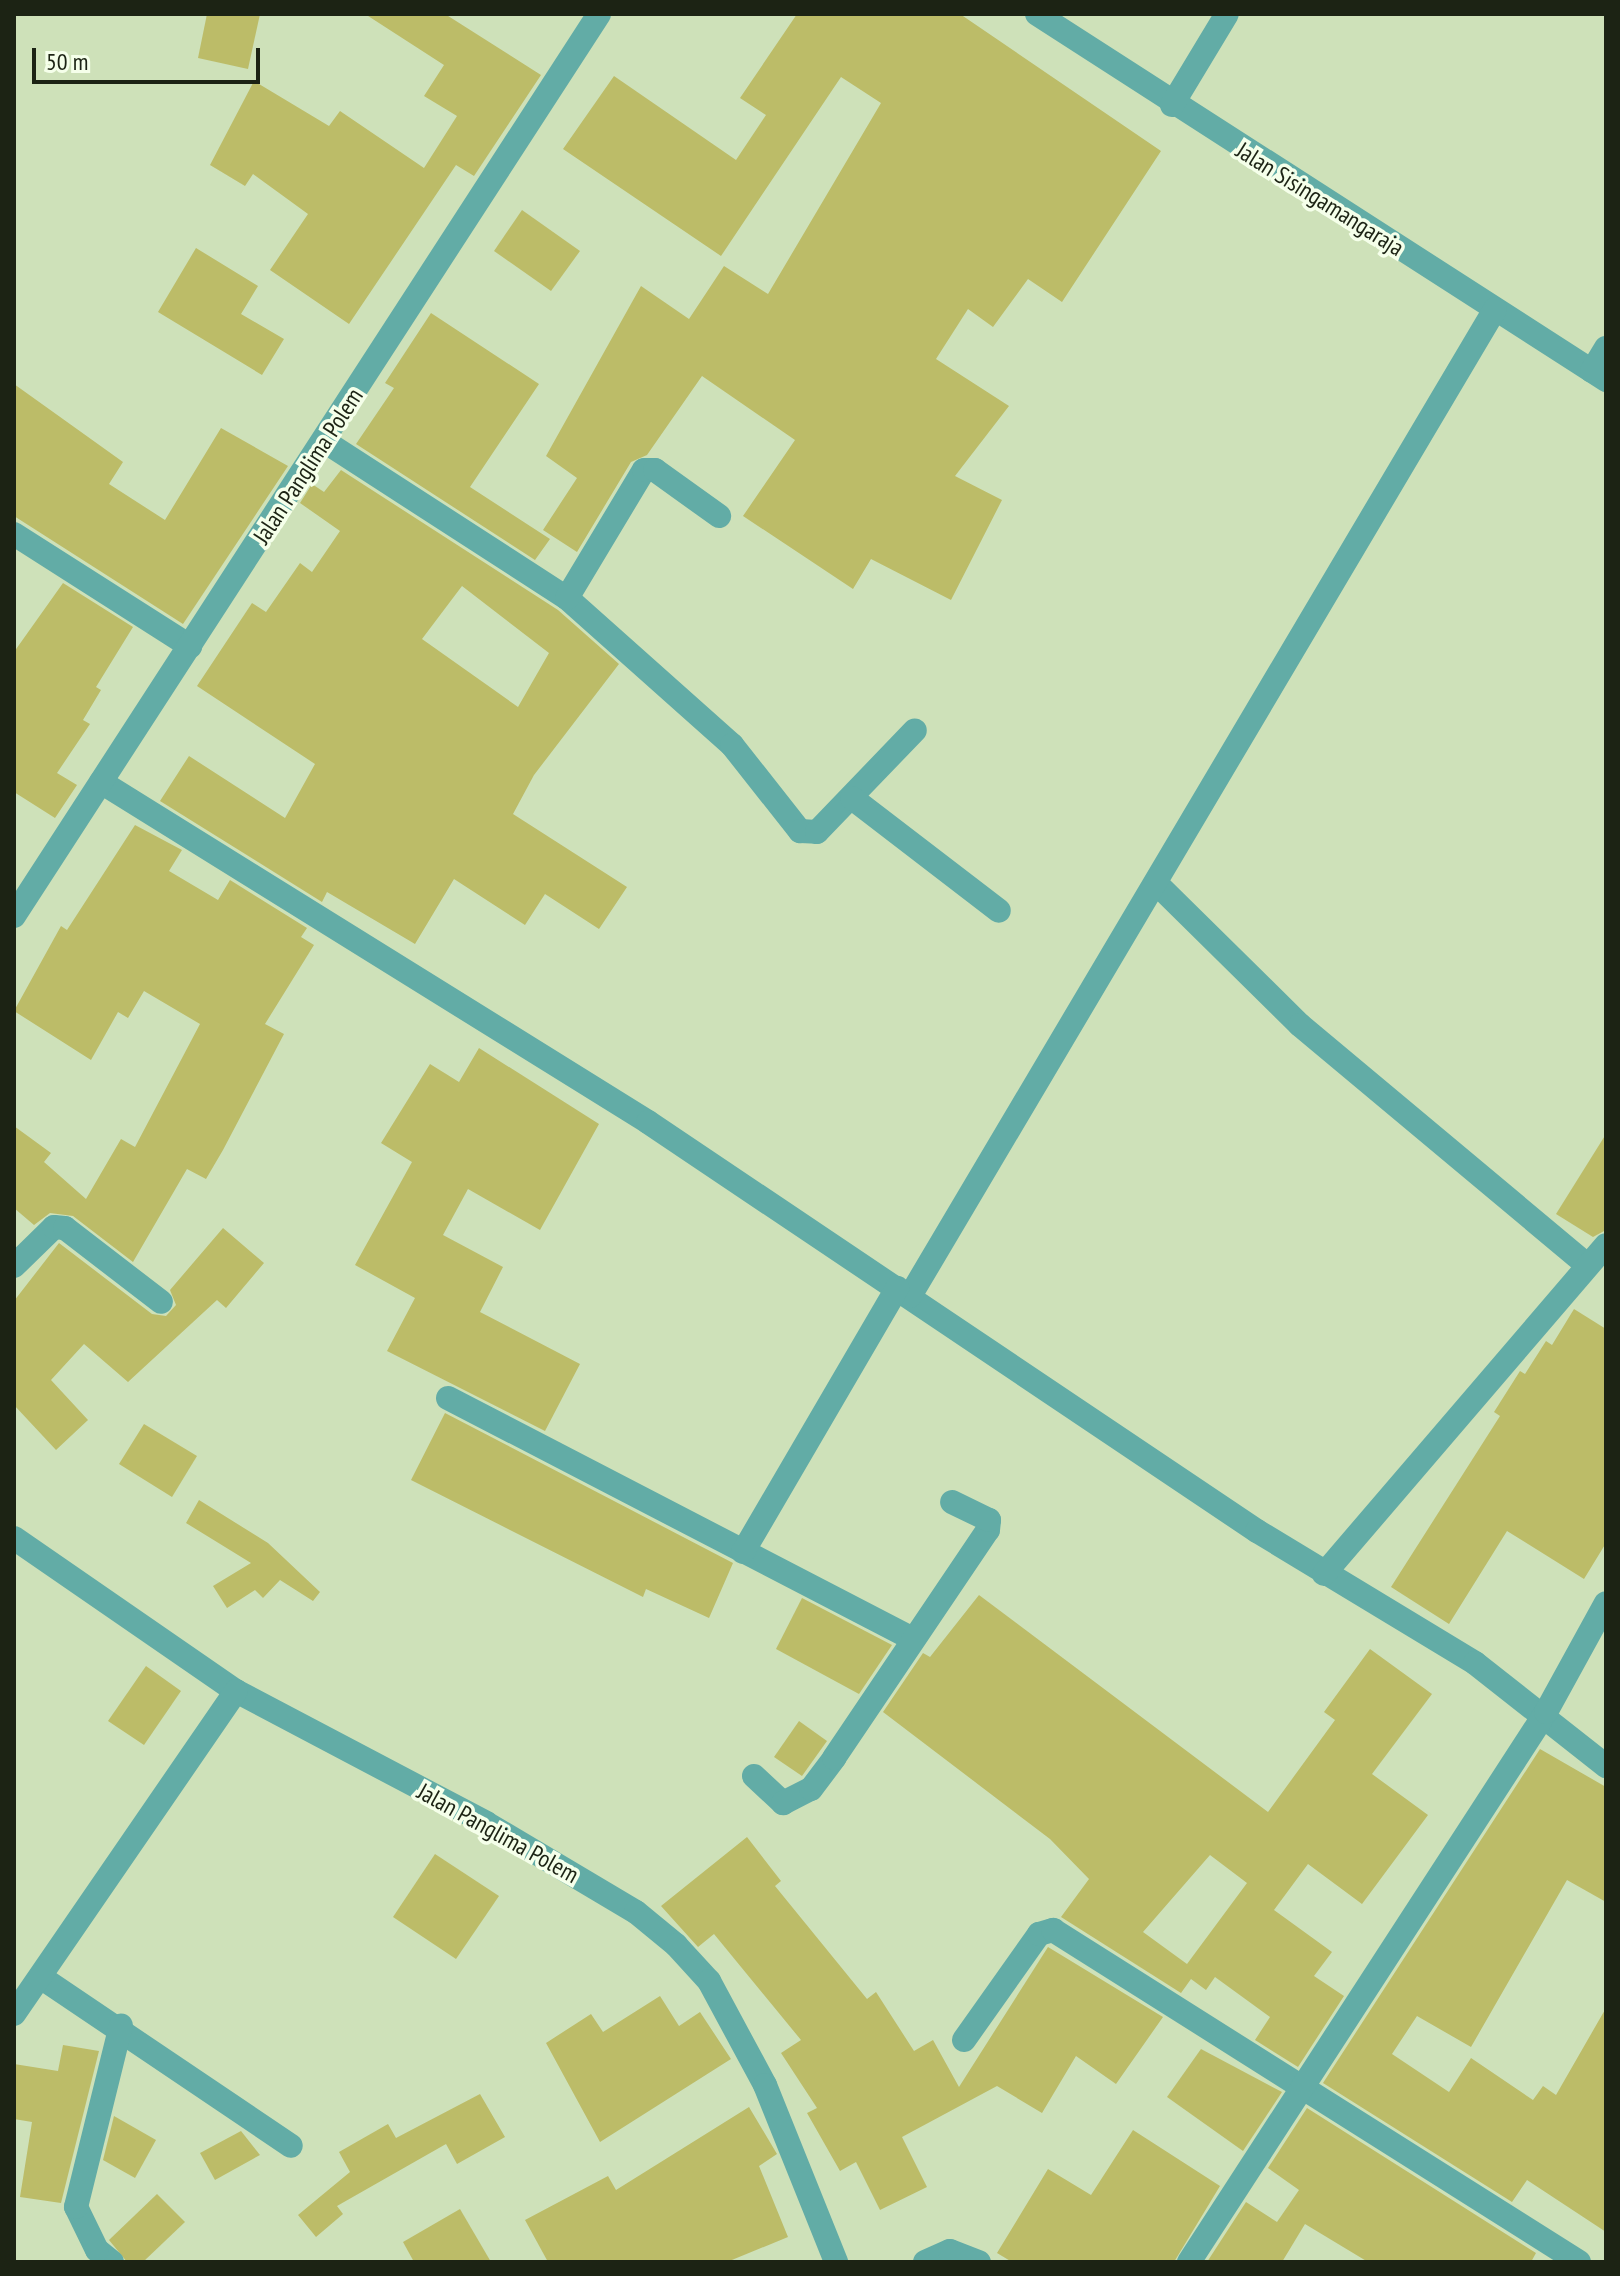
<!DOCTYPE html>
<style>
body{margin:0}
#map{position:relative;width:1620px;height:2276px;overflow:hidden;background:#cee1b9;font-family:"PT Sans Narrow",sans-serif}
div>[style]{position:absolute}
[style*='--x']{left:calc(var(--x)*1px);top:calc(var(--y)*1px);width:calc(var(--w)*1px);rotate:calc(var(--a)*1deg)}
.building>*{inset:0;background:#bcbc68}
.minor>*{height:24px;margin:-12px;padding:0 12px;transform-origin:12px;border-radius:12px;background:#62aca6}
span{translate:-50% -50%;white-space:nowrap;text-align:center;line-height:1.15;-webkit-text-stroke:7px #f5ffea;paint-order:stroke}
.street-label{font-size:24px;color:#1c2314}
.frame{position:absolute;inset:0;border:16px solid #1c2314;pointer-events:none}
.scale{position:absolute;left:32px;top:48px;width:228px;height:36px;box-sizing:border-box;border:4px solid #1c2314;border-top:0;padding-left:10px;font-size:24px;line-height:28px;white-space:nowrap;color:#1c2314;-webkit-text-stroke:6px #f5ffea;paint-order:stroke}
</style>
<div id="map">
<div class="building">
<div style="clip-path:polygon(207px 14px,260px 14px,248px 69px,198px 58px)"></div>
<div style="clip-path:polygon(365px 14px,445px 14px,541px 75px,474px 176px,456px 165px,349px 324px,270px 270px,308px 214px,253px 174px,245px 186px,210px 165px,254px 81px,329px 126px,340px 111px,424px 168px,457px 116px,424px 96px,444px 65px)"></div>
<div style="clip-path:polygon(797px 14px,960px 14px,1161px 151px,1062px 302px,1028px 279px,993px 327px,968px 309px,936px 359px,1009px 406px,955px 476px,1002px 500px,951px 600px,871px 559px,853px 589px,743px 516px,795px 440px,702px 376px,647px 455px,631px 462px,577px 552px,543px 530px,577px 478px,546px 456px,641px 286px,689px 319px,724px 266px,768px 294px,881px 103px,841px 77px,721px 256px,563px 149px,614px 76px,736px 160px,766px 115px,740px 98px)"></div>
<div style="clip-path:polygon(522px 210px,580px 251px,551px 291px,494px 251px)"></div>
<div style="clip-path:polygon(196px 248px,258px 286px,241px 314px,284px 339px,262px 375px,158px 312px)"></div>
<div style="clip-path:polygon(431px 313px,539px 384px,470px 487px,550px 539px,535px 560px,356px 444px,394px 388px,385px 383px)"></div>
<div style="clip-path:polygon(14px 384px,123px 462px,109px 484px,165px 520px,221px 428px,288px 466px,183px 624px,14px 516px)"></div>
<div style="clip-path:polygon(evenodd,341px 470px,558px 610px,619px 664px,534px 775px,513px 814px,627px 887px,599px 929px,545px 894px,525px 925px,454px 879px,415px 944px,327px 892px,322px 902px,160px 801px,189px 756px,285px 818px,315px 764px,197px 686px,252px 603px,266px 612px,300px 563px,312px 572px,340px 531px,300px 503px,312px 484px,324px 492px,341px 470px,462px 586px,549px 653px,518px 707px,422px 639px,462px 586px)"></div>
<div style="clip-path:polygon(63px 583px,133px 627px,96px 687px,101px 690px,83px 720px,90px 724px,57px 773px,77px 785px,55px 818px,14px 792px,14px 652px)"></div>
<div style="clip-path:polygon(135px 825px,182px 850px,169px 871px,218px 900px,230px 880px,307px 928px,301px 937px,314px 945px,265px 1024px,284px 1034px,223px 1150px,206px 1179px,187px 1169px,133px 1262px,73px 1216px,50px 1213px,34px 1225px,14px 1208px,14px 1126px,51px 1153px,44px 1162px,86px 1199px,121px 1139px,135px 1147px,200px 1024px,144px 991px,128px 1018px,118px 1012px,91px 1060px,14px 1011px,61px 926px,67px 930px)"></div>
<div style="clip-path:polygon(479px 1048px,599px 1124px,540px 1230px,468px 1189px,443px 1235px,503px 1267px,480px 1312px,580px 1364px,545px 1431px,387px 1351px,415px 1298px,355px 1265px,412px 1162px,381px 1143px,430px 1064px,459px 1082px)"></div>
<div style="clip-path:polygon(1606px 1134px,1606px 1230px,1593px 1237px,1556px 1214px)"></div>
<div style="clip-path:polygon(223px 1228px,264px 1263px,226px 1308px,217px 1300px,128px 1382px,84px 1344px,51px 1380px,88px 1420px,56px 1450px,14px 1405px,14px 1301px,59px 1243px,152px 1314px,166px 1316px,176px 1305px,170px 1290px)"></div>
<div style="clip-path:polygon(1574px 1309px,1606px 1329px,1606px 1543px,1584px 1579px,1507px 1531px,1449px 1624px,1391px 1587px,1500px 1416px,1494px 1412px,1520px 1371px,1525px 1374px,1546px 1341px,1552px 1345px)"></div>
<div style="clip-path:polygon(445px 1413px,733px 1563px,709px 1618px,646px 1589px,643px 1597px,411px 1480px)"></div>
<div style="clip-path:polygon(144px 1424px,197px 1456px,172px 1497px,119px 1464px)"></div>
<div style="clip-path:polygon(199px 1500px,268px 1543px,320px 1592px,313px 1601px,280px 1580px,263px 1598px,255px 1590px,227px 1608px,213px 1586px,251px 1563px,186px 1523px)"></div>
<div style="clip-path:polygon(evenodd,979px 1595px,1268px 1812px,1335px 1720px,1324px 1712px,1370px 1649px,1432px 1694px,1372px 1774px,1428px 1815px,1362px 1904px,1308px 1864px,1274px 1910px,1332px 1952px,1314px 1976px,1344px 1996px,1298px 2067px,1255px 2040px,1270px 2017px,1215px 1977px,1206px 1990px,1191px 1979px,1181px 1993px,1061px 1917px,1089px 1879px,1050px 1839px,883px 1712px,923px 1653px,930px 1657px,979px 1595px,1210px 1855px,1247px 1883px,1187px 1964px,1143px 1932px,1210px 1855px)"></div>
<div style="clip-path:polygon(802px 1598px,892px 1645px,859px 1694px,776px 1649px)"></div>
<div style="clip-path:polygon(146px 1666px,181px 1691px,144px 1745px,108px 1721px)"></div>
<div style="clip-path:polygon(799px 1721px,827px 1741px,802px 1776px,774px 1757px)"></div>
<div style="clip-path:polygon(1540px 1749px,1606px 1787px,1606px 1902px,1567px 1880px,1471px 2047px,1417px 2016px,1392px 2054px,1449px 2092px,1471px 2058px,1533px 2100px,1543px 2086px,1556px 2095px,1606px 2008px,1606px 2232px,1527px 2180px,1512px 2202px,1323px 2083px)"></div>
<div style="clip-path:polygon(747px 1837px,781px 1881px,775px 1886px,867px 1999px,876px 1992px,914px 2051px,933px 2040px,959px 2087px,1048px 1947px,1163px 2017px,1116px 2084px,1076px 2056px,1042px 2113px,997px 2086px,902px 2137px,927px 2187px,880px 2210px,856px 2162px,840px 2171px,807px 2113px,817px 2108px,781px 2053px,801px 2040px,714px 1934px,698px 1947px,661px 1906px)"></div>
<div style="clip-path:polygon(435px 1854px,499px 1896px,456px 1959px,393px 1917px)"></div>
<div style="clip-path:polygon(660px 1996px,679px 2026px,700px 2012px,731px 2059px,600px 2142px,546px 2043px,591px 2014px,603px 2032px)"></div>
<div style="clip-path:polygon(63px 2045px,99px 2051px,61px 2203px,20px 2197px,32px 2122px,14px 2119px,14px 2064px,58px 2071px)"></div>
<div style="clip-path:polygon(1201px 2049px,1282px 2092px,1243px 2151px,1167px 2097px)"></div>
<div style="clip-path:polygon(480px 2094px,505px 2137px,457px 2164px,446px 2144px,337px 2206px,343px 2214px,316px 2237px,298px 2215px,350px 2172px,339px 2152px,388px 2124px,396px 2138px)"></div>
<div style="clip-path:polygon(749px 2107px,777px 2154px,759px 2166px,788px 2237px,727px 2262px,548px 2262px,525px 2220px,608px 2176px,616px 2190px)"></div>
<div style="clip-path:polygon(1307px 2108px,1536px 2253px,1531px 2262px,1368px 2262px,1305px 2224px,1282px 2262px,1207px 2262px,1246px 2202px,1277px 2222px,1299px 2190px,1268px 2168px)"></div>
<div style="clip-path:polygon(114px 2116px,156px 2140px,135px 2178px,103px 2160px)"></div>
<div style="clip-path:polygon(1133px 2130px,1220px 2186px,1174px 2262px,1012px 2262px,997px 2253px,1048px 2169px,1091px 2195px)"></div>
<div style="clip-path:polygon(241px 2131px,260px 2155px,215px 2180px,200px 2153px)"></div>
<div style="clip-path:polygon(157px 2194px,185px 2222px,143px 2262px,127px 2262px,109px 2240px)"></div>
<div style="clip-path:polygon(460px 2209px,491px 2262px,414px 2262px,403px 2242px)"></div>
</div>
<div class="minor">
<div style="--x:1037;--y:14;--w:677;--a:32.75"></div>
<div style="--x:1172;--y:105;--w:106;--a:-58.9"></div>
<div style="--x:1592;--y:371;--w:27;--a:-59"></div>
<div style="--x:324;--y:441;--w:289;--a:32.9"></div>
<div style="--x:567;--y:598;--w:221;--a:41.7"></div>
<div style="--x:732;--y:745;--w:110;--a:51.7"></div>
<div style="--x:800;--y:831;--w:17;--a:3"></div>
<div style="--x:817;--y:832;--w:141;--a:-46.1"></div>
<div style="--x:14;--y:534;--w:209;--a:32.5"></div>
<div style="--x:567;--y:598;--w:149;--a:-59"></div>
<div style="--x:644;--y:470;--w:11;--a:0"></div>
<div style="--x:655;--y:470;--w:79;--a:35.7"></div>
<div style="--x:101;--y:782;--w:644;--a:31.86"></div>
<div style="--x:648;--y:1122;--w:734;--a:33.89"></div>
<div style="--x:1257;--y:1531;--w:255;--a:31.2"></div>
<div style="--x:1475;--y:1663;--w:167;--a:38.2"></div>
<div style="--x:852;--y:798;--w:185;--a:37.5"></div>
<div style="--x:1158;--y:885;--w:199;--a:44.6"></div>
<div style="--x:1300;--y:1025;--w:374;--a:39.9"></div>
<div style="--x:14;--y:916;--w:1075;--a:-57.03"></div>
<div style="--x:14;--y:1266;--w:56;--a:-44.3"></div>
<div style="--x:54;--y:1227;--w:11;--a:5"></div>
<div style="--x:65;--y:1228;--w:121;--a:37.6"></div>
<div style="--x:910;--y:1296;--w:1147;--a:-59.34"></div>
<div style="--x:448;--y:1398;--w:519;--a:27.4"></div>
<div style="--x:14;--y:1538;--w:270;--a:34.6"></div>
<div style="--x:236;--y:1691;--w:283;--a:27.8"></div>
<div style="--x:486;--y:1823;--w:174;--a:30.7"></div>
<div style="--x:636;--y:1912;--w:52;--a:39.5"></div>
<div style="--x:676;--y:1945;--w:49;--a:47.5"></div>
<div style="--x:709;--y:1981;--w:118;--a:61.7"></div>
<div style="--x:765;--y:2085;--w:191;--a:68.1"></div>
<div style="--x:743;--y:1552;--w:306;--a:-59.7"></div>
<div style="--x:1324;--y:1574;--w:433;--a:-49.4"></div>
<div style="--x:754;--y:1776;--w:40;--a:43"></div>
<div style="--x:783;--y:1803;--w:31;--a:-27"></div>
<div style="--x:811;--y:1789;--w:39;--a:-53"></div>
<div style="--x:834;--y:1758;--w:275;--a:-56"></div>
<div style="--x:988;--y:1530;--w:10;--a:-84"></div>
<div style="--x:989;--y:1520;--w:41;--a:-154.1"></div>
<div style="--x:42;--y:1978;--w:300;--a:34"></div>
<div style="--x:14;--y:2014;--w:392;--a:-55.5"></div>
<div style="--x:964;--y:2040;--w:130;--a:-54.7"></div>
<div style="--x:1039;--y:1934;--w:15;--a:-16"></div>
<div style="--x:1053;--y:1930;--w:622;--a:32.26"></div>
<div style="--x:112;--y:2262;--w:19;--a:-141"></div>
<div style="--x:97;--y:2250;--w:48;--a:-116"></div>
<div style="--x:76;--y:2207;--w:187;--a:-76.1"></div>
<div style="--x:925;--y:2262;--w:27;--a:-24"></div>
<div style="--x:950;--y:2251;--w:31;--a:21"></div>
<div style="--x:1189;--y:2262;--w:656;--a:-57.01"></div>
<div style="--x:1546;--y:1712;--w:124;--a:-61.2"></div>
</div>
<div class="street-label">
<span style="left:1320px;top:199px;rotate:32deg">Jalan Sisingamangaraja</span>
<span style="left:308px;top:466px;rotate:-57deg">Jalan Panglima Polem</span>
<span style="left:498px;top:1833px;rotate:29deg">Jalan Panglima Polem</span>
</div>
<div class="frame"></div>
<div class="scale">50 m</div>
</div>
